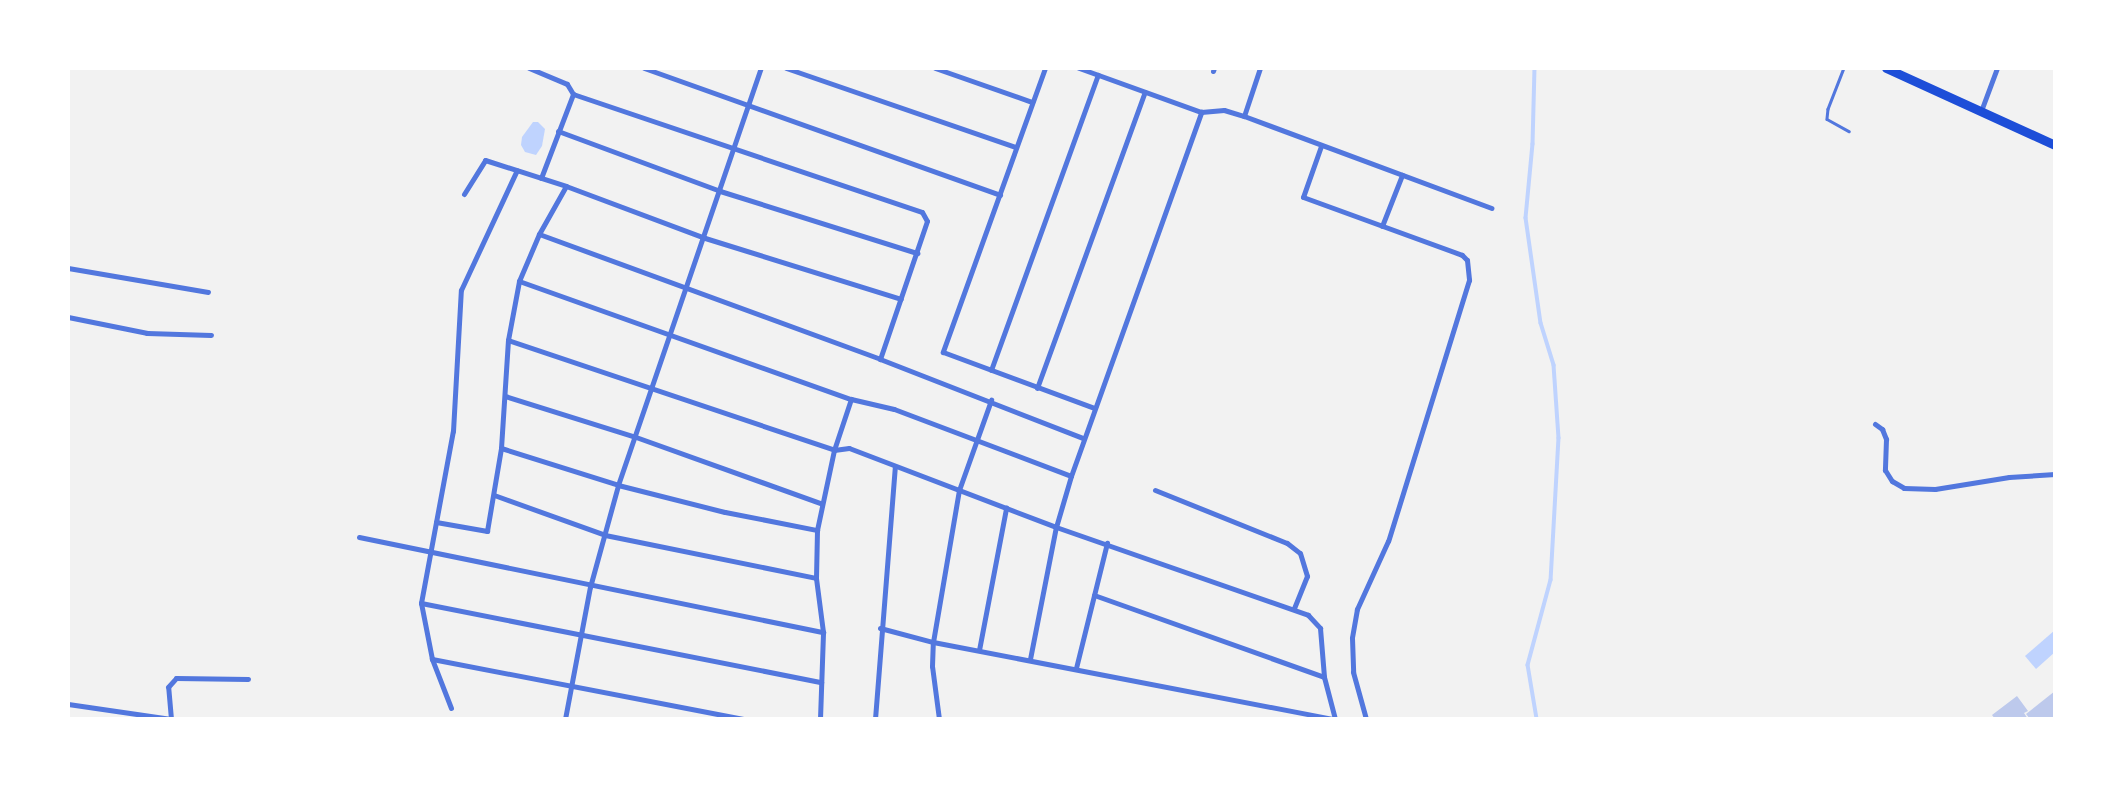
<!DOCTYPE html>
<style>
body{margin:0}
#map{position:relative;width:2123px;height:787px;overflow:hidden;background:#f2f2f2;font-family:Ubuntu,sans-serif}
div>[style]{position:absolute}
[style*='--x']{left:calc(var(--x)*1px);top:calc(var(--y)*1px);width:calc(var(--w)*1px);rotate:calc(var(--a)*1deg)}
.water>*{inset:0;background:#bfd3fe}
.stream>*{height:3.5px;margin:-1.75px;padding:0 1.75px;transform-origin:1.75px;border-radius:1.75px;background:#bfd3fe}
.building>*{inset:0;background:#bdc9ec}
.service>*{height:2.5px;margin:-1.25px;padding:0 1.25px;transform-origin:1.25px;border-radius:1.25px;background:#5277de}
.minor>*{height:5px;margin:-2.5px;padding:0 2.5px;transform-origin:2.5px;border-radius:2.5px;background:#5277de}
.primary>*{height:9px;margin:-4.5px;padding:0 4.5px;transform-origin:4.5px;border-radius:4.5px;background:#1d4ed8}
span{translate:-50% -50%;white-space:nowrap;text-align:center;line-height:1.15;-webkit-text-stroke:6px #fff;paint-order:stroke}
.frame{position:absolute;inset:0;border:70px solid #fff;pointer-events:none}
</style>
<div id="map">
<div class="water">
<div style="clip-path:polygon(533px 122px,538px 122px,545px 129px,542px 146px,536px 155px,525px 152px,521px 145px,522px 137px)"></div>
<div style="clip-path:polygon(2055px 630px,2055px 652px,2036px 669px,2025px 656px)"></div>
</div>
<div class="stream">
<div style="--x:1535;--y:68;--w:76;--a:91.5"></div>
<div style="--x:1533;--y:144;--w:74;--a:95.4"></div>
<div style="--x:1526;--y:218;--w:106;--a:81.9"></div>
<div style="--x:1541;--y:323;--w:44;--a:72.8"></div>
<div style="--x:1554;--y:365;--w:73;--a:86.1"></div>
<div style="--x:1559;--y:438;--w:142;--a:93.2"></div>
<div style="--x:1551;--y:580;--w:88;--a:105.1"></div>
<div style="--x:1528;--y:665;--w:55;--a:80.5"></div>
</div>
<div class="building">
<div style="clip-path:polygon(2055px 691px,2055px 719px,2030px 719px,2026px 714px)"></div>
<div style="clip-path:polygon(2017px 696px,2028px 711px,2024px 713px,2028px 719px,1995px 719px,1992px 715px)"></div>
</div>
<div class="service">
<div style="--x:1844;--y:68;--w:44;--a:111.3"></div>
<div style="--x:1828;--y:109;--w:10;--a:96"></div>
<div style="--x:1827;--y:119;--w:25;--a:29"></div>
</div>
<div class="minor">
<div style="--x:529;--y:68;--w:41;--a:22.8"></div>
<div style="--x:567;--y:84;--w:12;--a:59"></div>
<div style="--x:573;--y:94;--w:368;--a:18.7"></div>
<div style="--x:922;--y:212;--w:10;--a:61"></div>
<div style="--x:927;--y:221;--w:146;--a:108.8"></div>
<div style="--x:644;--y:68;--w:378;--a:19.6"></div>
<div style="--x:786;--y:68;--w:243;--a:19"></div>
<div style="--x:935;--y:68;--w:103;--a:19.3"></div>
<div style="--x:1045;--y:68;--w:302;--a:109.8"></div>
<div style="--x:943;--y:352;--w:161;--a:20.3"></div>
<div style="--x:1079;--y:68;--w:130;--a:19.8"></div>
<div style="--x:1201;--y:112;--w:23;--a:-5"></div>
<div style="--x:1224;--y:110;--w:21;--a:17"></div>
<div style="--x:1244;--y:116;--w:264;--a:20.4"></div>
<div style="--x:1213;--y:71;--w:3;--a:-72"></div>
<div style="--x:1981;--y:111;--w:46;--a:-69.6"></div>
<div style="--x:1244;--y:116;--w:51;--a:-71.6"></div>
<div style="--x:558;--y:131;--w:173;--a:20.3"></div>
<div style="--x:720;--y:191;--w:207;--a:17.5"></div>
<div style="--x:1321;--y:146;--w:54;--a:109.4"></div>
<div style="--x:1303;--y:197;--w:169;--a:20"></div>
<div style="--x:1462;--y:255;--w:7;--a:45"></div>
<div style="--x:1467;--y:260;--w:20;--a:84"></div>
<div style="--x:1469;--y:280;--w:273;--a:107.2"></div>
<div style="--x:1388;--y:541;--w:75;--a:114.5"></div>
<div style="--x:1357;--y:609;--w:29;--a:100"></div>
<div style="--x:1352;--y:638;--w:34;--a:88"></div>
<div style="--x:1353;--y:672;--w:49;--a:74.5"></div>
<div style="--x:541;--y:178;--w:90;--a:-69.1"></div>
<div style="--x:464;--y:194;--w:40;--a:-58"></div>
<div style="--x:485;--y:160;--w:85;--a:17.8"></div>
<div style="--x:566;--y:186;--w:148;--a:20.5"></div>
<div style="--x:705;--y:238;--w:205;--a:17.3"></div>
<div style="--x:1382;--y:226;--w:55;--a:-68.6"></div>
<div style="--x:539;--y:234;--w:363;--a:20.1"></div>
<div style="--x:880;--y:359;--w:218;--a:21.3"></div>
<div style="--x:68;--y:268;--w:142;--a:9.7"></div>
<div style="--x:519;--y:281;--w:352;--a:19.6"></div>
<div style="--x:851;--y:399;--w:44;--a:13.1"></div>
<div style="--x:894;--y:409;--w:189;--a:20.7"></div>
<div style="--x:68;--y:317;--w:81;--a:11.4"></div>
<div style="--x:147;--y:333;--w:64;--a:1.8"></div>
<div style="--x:508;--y:340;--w:344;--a:18.6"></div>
<div style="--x:834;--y:450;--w:15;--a:-8"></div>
<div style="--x:849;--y:448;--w:222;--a:20.9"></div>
<div style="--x:1056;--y:527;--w:267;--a:19.2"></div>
<div style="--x:1308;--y:615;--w:18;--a:47"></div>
<div style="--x:1320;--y:628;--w:49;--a:85.3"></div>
<div style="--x:1324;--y:677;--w:43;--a:75.3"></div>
<div style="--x:991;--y:370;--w:314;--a:-70.1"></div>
<div style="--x:1037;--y:388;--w:315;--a:-70"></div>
<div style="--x:505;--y:396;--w:134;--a:17.4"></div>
<div style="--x:633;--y:436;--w:199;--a:19.7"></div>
<div style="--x:1875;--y:424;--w:9;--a:36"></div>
<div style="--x:1882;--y:429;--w:11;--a:68"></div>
<div style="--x:1886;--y:439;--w:31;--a:92"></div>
<div style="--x:1885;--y:470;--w:13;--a:58"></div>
<div style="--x:1892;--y:481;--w:14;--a:30"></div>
<div style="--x:1904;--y:488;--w:31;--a:2"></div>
<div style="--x:1935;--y:489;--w:75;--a:-9.2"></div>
<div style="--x:2009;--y:477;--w:46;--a:-3.7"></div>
<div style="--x:501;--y:448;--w:123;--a:17.5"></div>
<div style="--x:618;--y:485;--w:110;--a:14.2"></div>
<div style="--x:725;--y:512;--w:94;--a:11.1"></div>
<div style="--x:1155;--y:490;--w:142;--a:21.9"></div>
<div style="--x:1287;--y:543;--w:16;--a:38"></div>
<div style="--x:1300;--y:553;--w:24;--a:73"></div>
<div style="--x:1307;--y:576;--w:35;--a:112"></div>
<div style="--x:494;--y:495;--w:118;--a:19.8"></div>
<div style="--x:605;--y:535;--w:215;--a:11.5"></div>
<div style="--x:436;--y:522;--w:52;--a:10"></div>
<div style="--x:487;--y:531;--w:84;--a:-80.4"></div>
<div style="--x:501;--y:448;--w:108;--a:-86.3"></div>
<div style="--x:508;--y:340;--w:60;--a:-79.4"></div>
<div style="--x:519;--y:281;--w:51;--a:-66.9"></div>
<div style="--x:539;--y:234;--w:55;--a:-60.6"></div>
<div style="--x:359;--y:537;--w:474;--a:11.6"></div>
<div style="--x:1094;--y:595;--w:244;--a:19.6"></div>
<div style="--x:421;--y:603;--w:408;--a:11.2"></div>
<div style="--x:880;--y:628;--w:55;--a:14.8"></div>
<div style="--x:933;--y:642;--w:408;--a:10.9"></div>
<div style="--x:979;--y:650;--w:145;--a:-79.2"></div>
<div style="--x:432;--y:659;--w:317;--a:10.9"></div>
<div style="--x:1030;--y:659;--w:135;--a:-78.9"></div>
<div style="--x:1056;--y:527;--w:53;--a:-73.6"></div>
<div style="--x:1071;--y:476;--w:387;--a:-70.3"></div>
<div style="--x:1076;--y:668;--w:129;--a:-76.1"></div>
<div style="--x:68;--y:704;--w:104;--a:8.3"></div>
<div style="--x:451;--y:708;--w:53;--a:-111.2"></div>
<div style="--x:432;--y:659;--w:57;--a:-101.1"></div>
<div style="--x:421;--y:603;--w:175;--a:-79.5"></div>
<div style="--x:453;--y:431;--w:141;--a:-86.8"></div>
<div style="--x:461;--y:290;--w:132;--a:-65"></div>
<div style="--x:171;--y:719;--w:32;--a:-95"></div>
<div style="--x:168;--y:687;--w:12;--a:-48"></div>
<div style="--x:176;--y:678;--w:72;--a:0.8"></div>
<div style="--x:565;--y:719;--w:134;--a:-79.3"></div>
<div style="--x:590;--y:587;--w:106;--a:-74.6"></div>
<div style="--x:618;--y:485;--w:441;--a:-71.1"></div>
<div style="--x:820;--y:719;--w:87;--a:-88"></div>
<div style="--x:823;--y:632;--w:54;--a:-97.4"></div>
<div style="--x:816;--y:578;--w:48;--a:-88.8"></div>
<div style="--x:817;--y:530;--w:82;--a:-78"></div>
<div style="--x:834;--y:450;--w:54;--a:-71.6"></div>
<div style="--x:875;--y:719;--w:253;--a:-85.5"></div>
<div style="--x:939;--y:719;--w:53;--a:-97.5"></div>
<div style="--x:932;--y:666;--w:24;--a:-88"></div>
<div style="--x:933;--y:642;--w:154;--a:-80.3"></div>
<div style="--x:959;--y:490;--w:96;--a:-70.4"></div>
</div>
<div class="primary">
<div style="--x:1886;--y:68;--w:186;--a:24.5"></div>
</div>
<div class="frame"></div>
</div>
